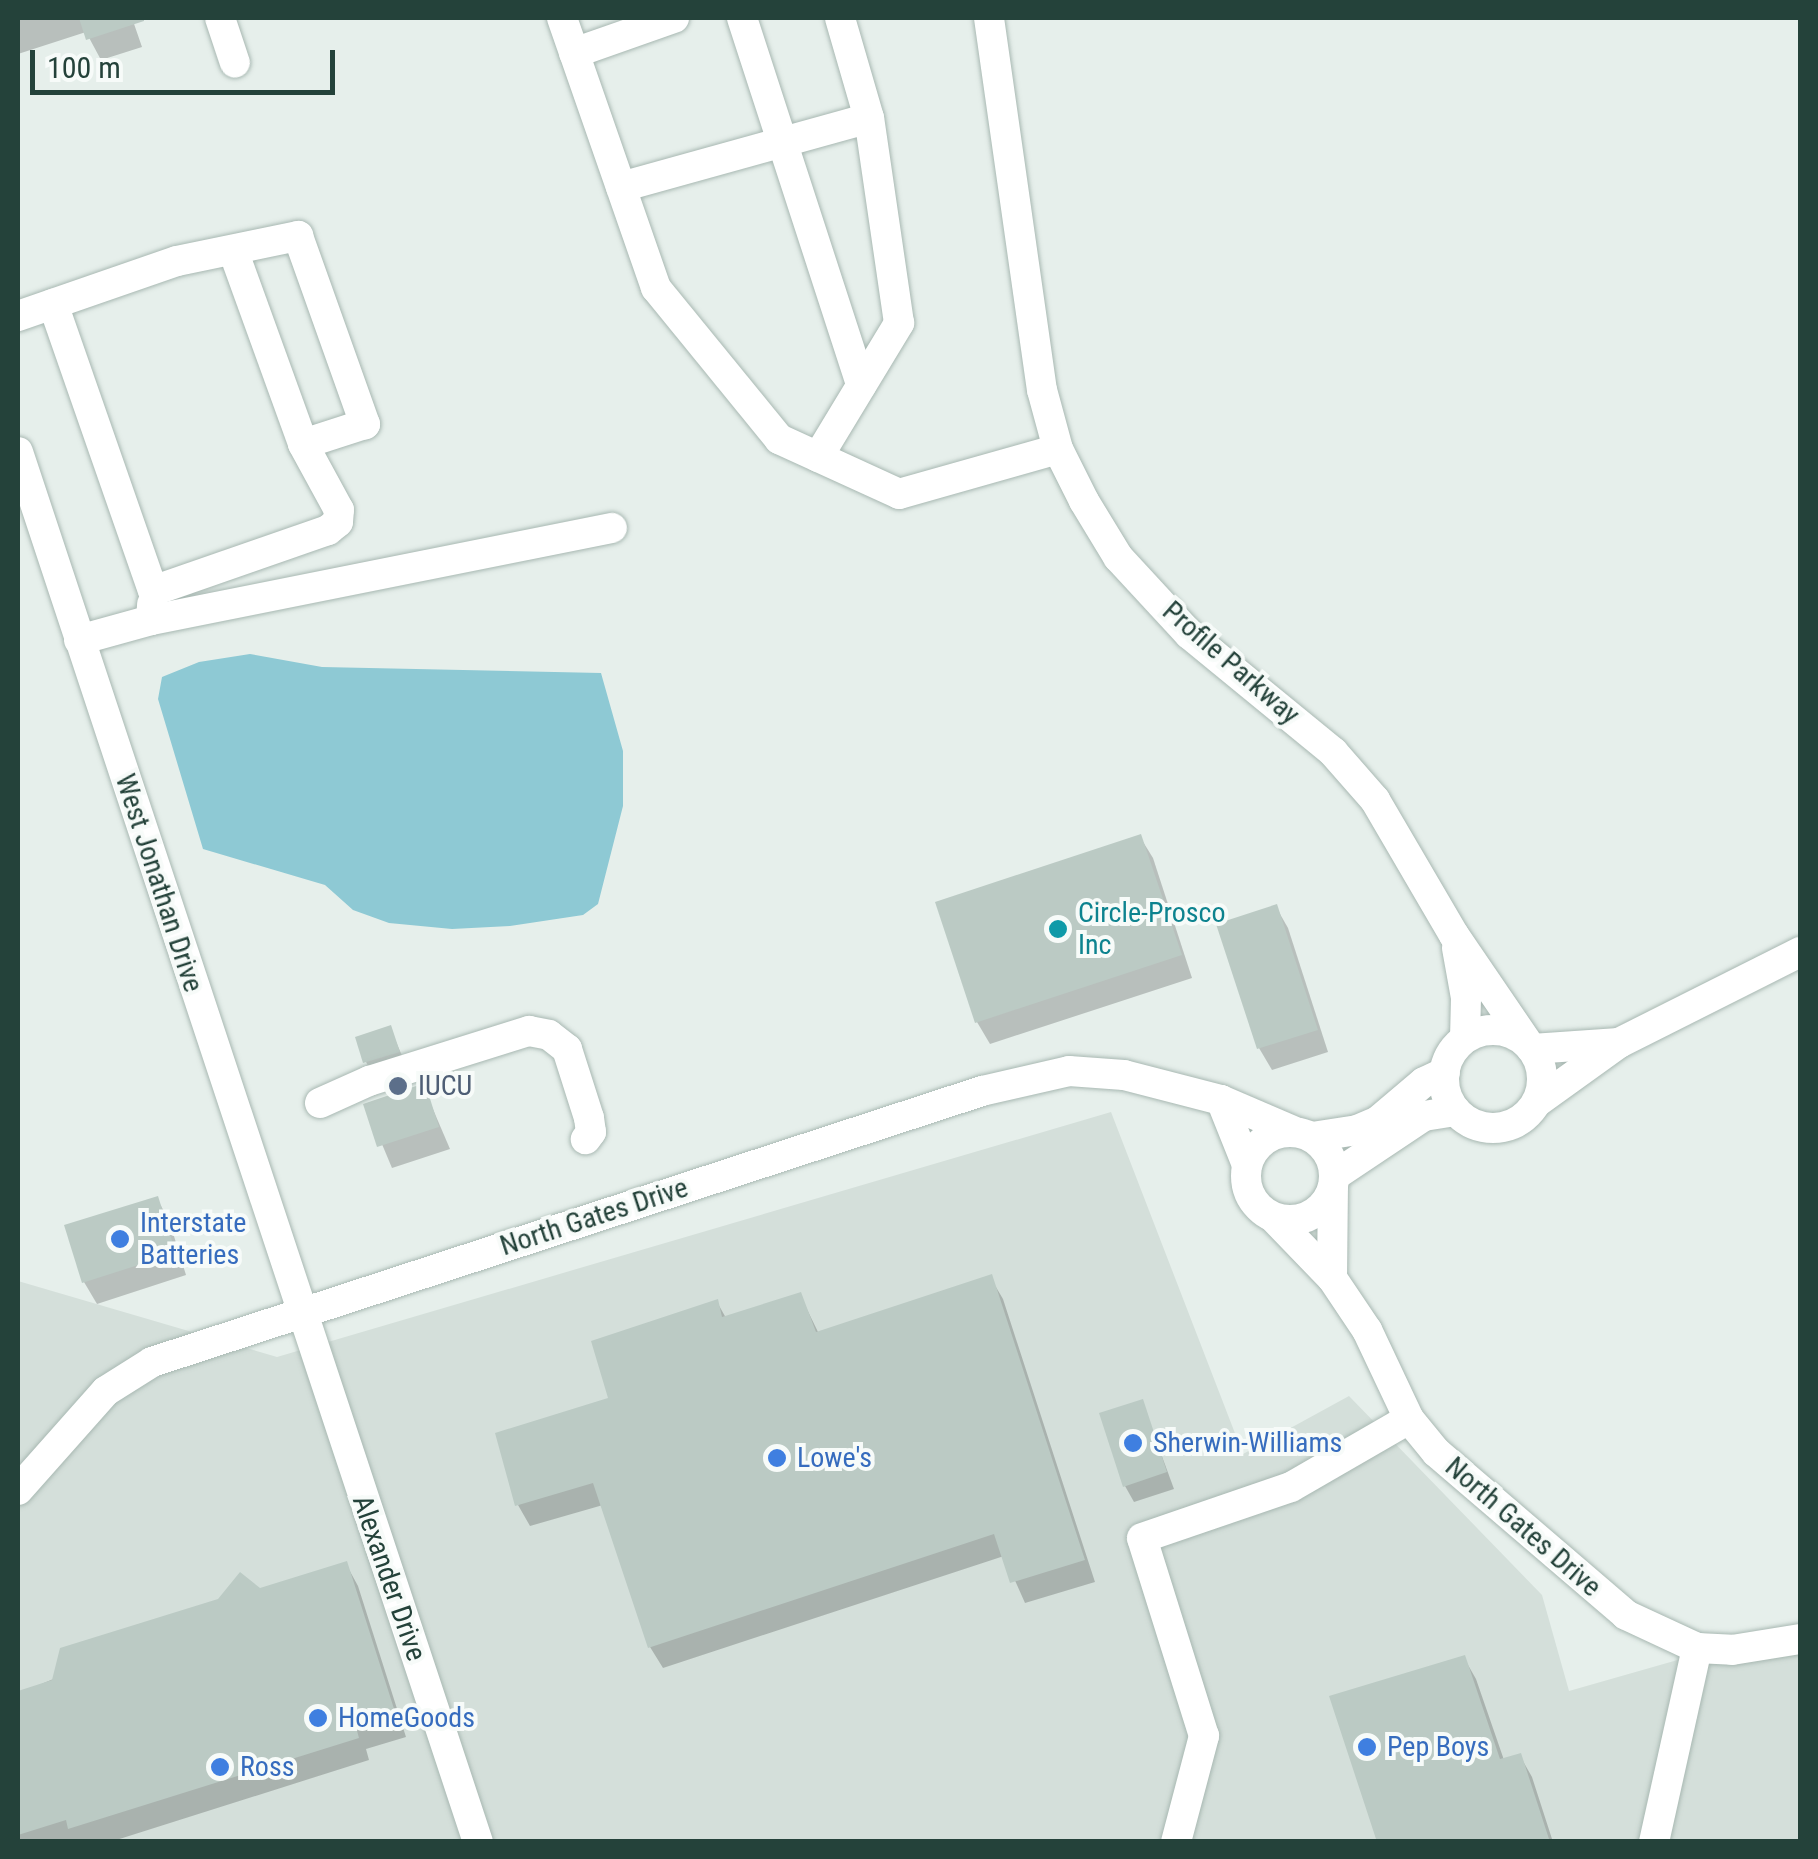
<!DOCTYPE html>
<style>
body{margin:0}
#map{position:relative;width:1818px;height:1859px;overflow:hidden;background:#e6efeb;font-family:"Roboto Condensed",sans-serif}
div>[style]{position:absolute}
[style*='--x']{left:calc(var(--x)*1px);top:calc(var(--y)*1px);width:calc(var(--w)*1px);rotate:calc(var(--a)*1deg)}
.built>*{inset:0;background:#d4dfda}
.water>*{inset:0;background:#8ec9d4}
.shadow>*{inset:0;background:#0003}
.building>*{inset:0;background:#bbcac4}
.roads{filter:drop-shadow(0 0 2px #a8b8b2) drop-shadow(0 0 2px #a8b8b2)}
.minor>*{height:30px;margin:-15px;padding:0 15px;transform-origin:15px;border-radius:15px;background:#fff}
.minor>.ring{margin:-15px;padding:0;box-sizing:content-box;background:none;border:30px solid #fff;border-radius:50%}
.dots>*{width:28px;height:28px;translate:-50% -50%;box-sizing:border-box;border:5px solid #f7fbf9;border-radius:50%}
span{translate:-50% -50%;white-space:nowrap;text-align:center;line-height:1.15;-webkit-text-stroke:8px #f7fbf9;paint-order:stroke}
.street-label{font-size:28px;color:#24423a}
.culture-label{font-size:28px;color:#0d838f}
.left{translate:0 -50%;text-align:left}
.service-label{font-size:28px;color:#4e5e75}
.shop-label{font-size:28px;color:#366cbe}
.frame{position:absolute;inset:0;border:20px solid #24423a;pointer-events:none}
.scale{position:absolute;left:30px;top:50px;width:305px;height:45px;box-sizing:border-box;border:5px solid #24423a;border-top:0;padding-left:12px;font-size:30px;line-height:35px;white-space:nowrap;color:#24423a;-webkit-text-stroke:8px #f7fbf9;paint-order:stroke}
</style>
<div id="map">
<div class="built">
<div style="clip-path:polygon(1111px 1112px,1243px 1454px,1349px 1396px,1542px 1595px,1569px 1691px,1800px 1625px,1800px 1841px,18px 1841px,18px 1281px,277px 1357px)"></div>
</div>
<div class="water">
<div style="clip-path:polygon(250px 654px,322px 667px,601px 673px,623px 751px,623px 806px,598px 904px,583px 915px,510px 926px,452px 929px,389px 923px,353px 910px,325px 885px,203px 849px,158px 699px,162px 677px,199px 662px)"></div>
</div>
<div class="shadow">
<div style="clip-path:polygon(18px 18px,132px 18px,142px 47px,101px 60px,86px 32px,18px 54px)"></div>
<div style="clip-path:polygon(1140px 837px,1153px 858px,1192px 978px,990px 1044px,977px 1022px,938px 903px)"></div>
<div style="clip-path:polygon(1276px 907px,1288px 928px,1328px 1052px,1272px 1070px,1259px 1048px,1219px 925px)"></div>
<div style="clip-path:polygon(390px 1028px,410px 1074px,378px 1084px,366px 1062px)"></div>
<div style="clip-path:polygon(423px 1086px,450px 1149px,392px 1168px,366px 1106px)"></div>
<div style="clip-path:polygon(157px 1199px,169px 1220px,186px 1275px,97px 1304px,84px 1282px)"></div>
<div style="clip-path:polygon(990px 1277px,1003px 1299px,1095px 1582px,1025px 1603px,1004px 1556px,663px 1668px,650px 1647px,603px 1505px,530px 1526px,518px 1505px,612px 1400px,717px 1302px,726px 1318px,800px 1295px,819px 1334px)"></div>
<div style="clip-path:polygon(1142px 1402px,1174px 1489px,1134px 1502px,1125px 1486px)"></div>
<div style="clip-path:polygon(346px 1564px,358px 1586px,406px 1737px,366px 1749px,369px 1760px,110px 1842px,18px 1842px,18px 1694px,260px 1591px)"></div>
<div style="clip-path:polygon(1464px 1658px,1476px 1679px,1504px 1760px,1520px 1756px,1532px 1777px,1553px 1842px,1380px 1842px)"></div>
</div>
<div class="building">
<div style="clip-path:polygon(79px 18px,144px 18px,144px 21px,86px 40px)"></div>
<div style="clip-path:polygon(1141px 834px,1182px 955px,975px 1023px,935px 902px)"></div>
<div style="clip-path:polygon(1277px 904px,1318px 1030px,1257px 1049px,1216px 924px)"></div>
<div style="clip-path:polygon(391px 1025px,400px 1052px,363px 1063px,355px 1037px)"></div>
<div style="clip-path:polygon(425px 1083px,439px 1127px,377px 1147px,363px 1104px)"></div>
<div style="clip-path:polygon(158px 1196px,176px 1253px,82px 1283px,64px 1225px)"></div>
<div style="clip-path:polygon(992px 1274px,1085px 1560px,1010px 1583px,994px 1534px,648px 1648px,593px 1483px,515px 1506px,495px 1433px,608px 1398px,591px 1341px,718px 1299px,722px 1317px,801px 1292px,816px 1332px)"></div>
<div style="clip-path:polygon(1143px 1399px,1167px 1472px,1123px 1487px,1099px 1413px)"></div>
<div style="clip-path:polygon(347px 1561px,396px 1715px,356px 1727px,359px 1738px,68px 1829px,66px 1820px,18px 1835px,18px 1691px,52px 1680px,60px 1648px,218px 1599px,240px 1572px,260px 1588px)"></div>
<div style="clip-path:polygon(1465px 1655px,1500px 1759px,1521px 1753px,1550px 1842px,1377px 1842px,1329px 1696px)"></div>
</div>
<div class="roads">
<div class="minor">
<div style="--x:220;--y:18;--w:47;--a:71.6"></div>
<div style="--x:562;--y:18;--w:286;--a:70.8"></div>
<div style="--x:656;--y:288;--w:195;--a:50.8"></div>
<div style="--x:779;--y:439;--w:132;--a:24.6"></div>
<div style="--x:899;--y:494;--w:165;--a:-15.8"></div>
<div style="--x:742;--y:18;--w:386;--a:72"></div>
<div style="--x:989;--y:18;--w:376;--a:81.9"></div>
<div style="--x:1042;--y:390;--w:61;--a:74.8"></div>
<div style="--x:1058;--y:449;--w:58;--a:63.4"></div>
<div style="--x:1084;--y:501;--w:66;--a:58.7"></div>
<div style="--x:1118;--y:557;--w:105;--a:47.3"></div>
<div style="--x:1189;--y:634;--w:186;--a:39.3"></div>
<div style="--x:1333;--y:752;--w:64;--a:48.8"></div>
<div style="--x:1375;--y:800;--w:156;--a:59.7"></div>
<div style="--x:1454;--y:935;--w:130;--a:55.7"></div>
<div style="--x:574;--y:53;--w:106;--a:-19.3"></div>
<div style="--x:621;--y:187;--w:257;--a:-15.5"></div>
<div style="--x:234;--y:253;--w:203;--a:70.1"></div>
<div style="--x:18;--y:316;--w:168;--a:-19.1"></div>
<div style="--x:177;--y:261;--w:124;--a:-11.7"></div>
<div style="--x:298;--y:236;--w:200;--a:70.4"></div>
<div style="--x:365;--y:424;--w:65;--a:162.1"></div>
<div style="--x:303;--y:444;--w:75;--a:61.4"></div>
<div style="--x:339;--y:510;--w:12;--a:95"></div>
<div style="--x:338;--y:522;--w:13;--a:141"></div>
<div style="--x:328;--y:530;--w:185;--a:160.8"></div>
<div style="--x:153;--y:591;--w:304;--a:-109.2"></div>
<div style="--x:18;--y:452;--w:1464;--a:71.69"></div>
<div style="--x:818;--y:457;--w:157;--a:-58.8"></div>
<div style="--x:899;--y:323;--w:207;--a:-98.3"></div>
<div style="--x:869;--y:118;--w:104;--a:-106.2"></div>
<div style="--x:151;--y:620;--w:470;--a:-11.3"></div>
<div style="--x:79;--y:640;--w:75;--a:-15.5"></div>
<div style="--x:151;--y:620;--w:16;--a:-86"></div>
<div style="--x:1457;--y:948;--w:51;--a:79.8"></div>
<div style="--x:1466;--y:998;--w:40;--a:91.4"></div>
<div class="ring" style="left:1444px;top:1030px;width:68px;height:68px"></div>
<div style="--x:1532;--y:1049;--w:87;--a:-3.9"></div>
<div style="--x:1221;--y:1100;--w:70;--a:68.2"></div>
<div style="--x:1537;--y:1102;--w:101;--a:-35.7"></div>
<div style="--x:1619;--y:1043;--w:203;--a:-26.7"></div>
<div style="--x:320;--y:1103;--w:54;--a:-24.2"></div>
<div style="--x:369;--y:1081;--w:168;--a:-17.4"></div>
<div style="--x:529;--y:1031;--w:20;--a:11"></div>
<div style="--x:549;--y:1035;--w:23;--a:38"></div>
<div style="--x:567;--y:1049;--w:72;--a:72.3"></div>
<div style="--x:589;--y:1118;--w:14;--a:82"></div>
<div style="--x:591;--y:1132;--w:9;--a:126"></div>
<div class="ring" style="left:1246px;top:1132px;width:58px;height:58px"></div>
<div style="--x:1312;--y:1137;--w:46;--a:-8.8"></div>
<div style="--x:1357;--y:1130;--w:23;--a:-23"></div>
<div style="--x:1378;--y:1121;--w:60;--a:-40.3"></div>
<div style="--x:1424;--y:1082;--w:23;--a:-25"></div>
<div style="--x:1334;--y:1176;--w:108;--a:-33.7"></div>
<div style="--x:1424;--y:1116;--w:32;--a:-9"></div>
<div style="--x:1274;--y:1218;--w:83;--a:46"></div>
<div style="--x:1332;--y:1278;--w:63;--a:56.1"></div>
<div style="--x:1367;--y:1330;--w:98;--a:64.7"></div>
<div style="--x:1409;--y:1419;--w:43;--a:50.7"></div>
<div style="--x:1436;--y:1452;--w:250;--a:40.6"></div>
<div style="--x:1626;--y:1615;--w:78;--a:24.9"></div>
<div style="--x:1697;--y:1648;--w:35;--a:3"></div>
<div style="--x:1732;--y:1650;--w:69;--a:-9.2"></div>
<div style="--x:1332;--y:1278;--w:91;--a:-89.4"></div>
<div style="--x:18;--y:1490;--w:132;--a:-48.4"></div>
<div style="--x:106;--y:1391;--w:54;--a:-32.2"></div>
<div style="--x:152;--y:1362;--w:873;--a:-18.08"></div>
<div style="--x:982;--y:1091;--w:89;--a:-12.9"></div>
<div style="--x:1069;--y:1071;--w:55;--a:4.2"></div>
<div style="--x:1124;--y:1075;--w:100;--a:14.5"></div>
<div style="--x:1221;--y:1100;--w:78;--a:23.3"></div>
<div style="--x:1176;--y:1842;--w:110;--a:-75.2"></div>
<div style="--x:1204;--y:1736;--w:207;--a:-107.4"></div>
<div style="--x:1142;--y:1538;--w:157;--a:-18.9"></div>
<div style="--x:1291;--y:1487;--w:136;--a:-30"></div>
<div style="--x:1654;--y:1842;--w:199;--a:-77.5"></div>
</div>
</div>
<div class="dots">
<div style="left:1058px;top:929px;background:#0f9aa8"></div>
<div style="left:398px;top:1086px;background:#5c6f8a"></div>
<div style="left:120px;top:1239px;background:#3f7fe0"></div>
<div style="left:1133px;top:1443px;background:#3f7fe0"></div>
<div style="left:777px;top:1458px;background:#3f7fe0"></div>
<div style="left:318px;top:1718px;background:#3f7fe0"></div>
<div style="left:1367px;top:1747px;background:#3f7fe0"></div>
<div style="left:220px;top:1767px;background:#3f7fe0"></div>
</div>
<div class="street-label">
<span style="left:1231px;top:663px;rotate:41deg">Profile Parkway</span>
<span style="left:159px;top:883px;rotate:72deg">West Jonathan Drive</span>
<span style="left:594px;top:1217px;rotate:-18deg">North Gates Drive</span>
<span style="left:1523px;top:1527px;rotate:41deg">North Gates Drive</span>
<span style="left:389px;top:1578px;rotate:71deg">Alexander Drive</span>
</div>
<div class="culture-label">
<span class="left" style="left:1078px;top:929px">Circle-Prosco<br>Inc</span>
</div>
<div class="service-label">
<span class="left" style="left:418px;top:1086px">IUCU</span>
</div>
<div class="shop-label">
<span class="left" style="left:140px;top:1239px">Interstate<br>Batteries</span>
<span class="left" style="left:1153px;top:1443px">Sherwin-Williams</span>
<span class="left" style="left:797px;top:1458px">Lowe's</span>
<span class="left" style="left:338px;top:1718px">HomeGoods</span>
<span class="left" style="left:1387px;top:1747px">Pep Boys</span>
<span class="left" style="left:240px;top:1767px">Ross</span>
</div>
<div class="frame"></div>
<div class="scale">100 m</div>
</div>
